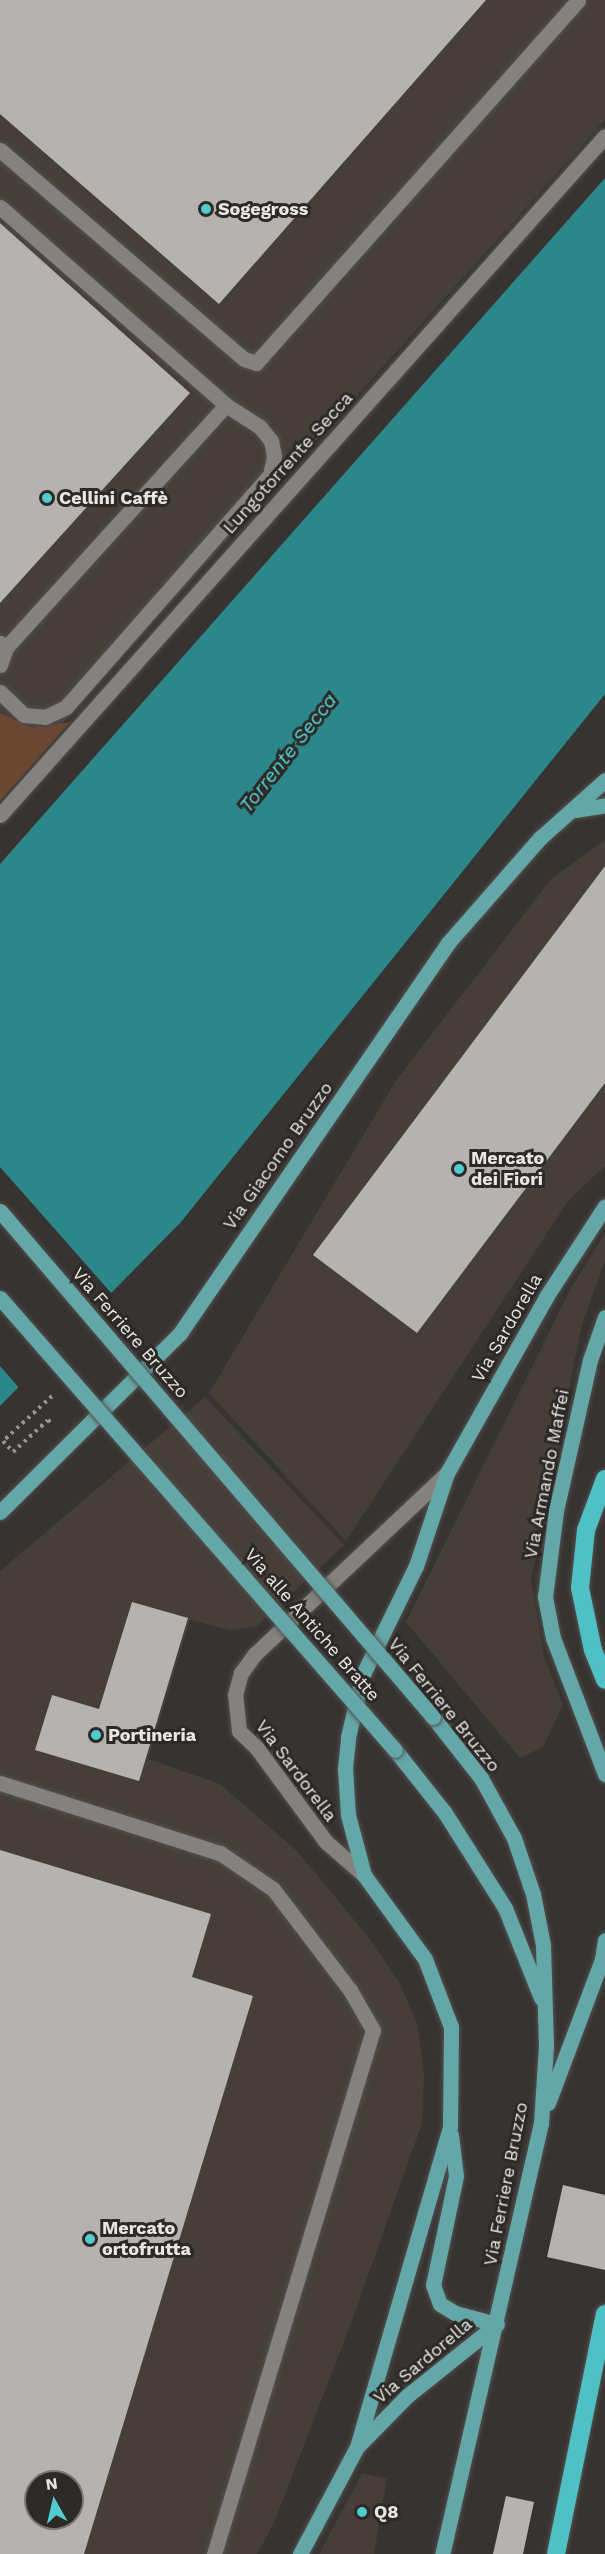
<!DOCTYPE html>
<meta charset="utf-8">
<style>
body{margin:0}
#map{position:relative;width:605px;height:2554px;overflow:hidden;background:#363331;font-family:"Work Sans",sans-serif}
div>[style]{position:absolute}
[style*='--x']{left:calc(var(--x)*1px);top:calc(var(--y)*1px);width:calc(var(--w)*1px);rotate:calc(var(--a)*1deg)}
.built>*{inset:0;background:#473e3a}
.green>*{inset:0;background:#6c4731}
.water>*{inset:0;background:#2c878a}
.pier>*{inset:0;background:#363331}
.building>*{inset:0;background:#b6b2b0}
.path>*{height:4px;margin-top:-2px;transform-origin:0;background:repeating-linear-gradient(90deg,#979493 0 3px,transparent 0 7.5px)}
.roads{filter:drop-shadow(0 0 2px #52504e) drop-shadow(0 0 2px #52504e)}
.service>*{height:15px;margin:-7.5px;padding:0 7.5px;transform-origin:7.5px;border-radius:7.5px;background:#84817f}
.pedestrian>*{height:15px;margin:-7.5px;padding:0 7.5px;transform-origin:7.5px;border-radius:7.5px;background:#84817f}
.minor>*{height:15px;margin:-7.5px;padding:0 7.5px;transform-origin:7.5px;border-radius:7.5px;background:#84817f}
.primary>*{height:15px;margin:-7.5px;padding:0 7.5px;transform-origin:7.5px;border-radius:7.5px;background:#64a7a8}
.motorway>*{height:18px;margin:-9px;padding:0 9px;transform-origin:9px;border-radius:9px;background:#4fc0c4}
.bridges{filter:drop-shadow(0 0 2px #52504e) drop-shadow(0 0 2px #52504e)}
.primary-bridge>*{height:15px;margin:-7.5px;padding:0 7.5px;transform-origin:7.5px;border-radius:7.5px;background:#64a7a8}
.dots>*{width:16px;height:16px;translate:-50% -50%;box-sizing:border-box;border:3px solid #2c2927;border-radius:50%}
span{translate:-50% -50%;white-space:nowrap;text-align:center;line-height:1.15;-webkit-text-stroke:6px #2c2927;paint-order:stroke}
.poi-label{font-size:18px;color:#e9e7e6;font-weight:700}
.left{translate:0 -50%;text-align:left}
.street-label{font-size:18px;color:#e9e7e6}
.water-label{font-size:20px;color:#54d7db;font-style:italic}
.north{position:absolute;left:24px;top:2470px;width:60px;height:60px;box-sizing:border-box;background:#2c2927;border:2px solid #787573;border-radius:50%;rotate:352deg;font-size:16px;font-weight:700;line-height:24px;text-align:center;color:#e9e7e6}
.north::after{content:'';display:block;margin:auto;width:21px;height:27px;background:#52ccd0;clip-path:polygon(50% 0,100% 100%,50% 72%,0 100%)}
</style>
<div id="map">
<div class="built">
<div style="clip-path:polygon(0 0,605px 0,605px 120px,0 793px)"></div>
<div style="clip-path:polygon(605px 840px,605px 1166px,568px 1201px,346px 1541px,209px 1393px,397px 1079px,552px 878px)"></div>
<div style="clip-path:polygon(605px 1233px,605px 1261px,582px 1324px,531px 1580px,544px 1656px,563px 1705px,543px 1747px,520px 1758px,406px 1622px,570px 1290px)"></div>
<div style="clip-path:polygon(evenodd,205px 1397px,344px 1545px,257px 1626px,231px 1630px,190px 1620px,148px 1759px,220px 1784px,297px 1851px,370px 1939px,400px 1984px,418px 2026px,424px 2076px,422px 2123px,353px 2318px,274px 2523px,257px 2554px,0 2554px,0 1571px,205px 1397px,36px 2482px,72px 2482px,72px 2518px,36px 2518px,36px 2482px)"></div>
<div style="clip-path:polygon(362px 2473px,387px 2479px,374px 2554px,319px 2554px)"></div>
</div>
<div class="green">
<div style="clip-path:polygon(0 713px,32px 728px,70px 722px,0 801px)"></div>
</div>
<div class="water">
<div style="clip-path:polygon(605px 178px,605px 694px,181px 1222px,0 1406px,0 864px)"></div>
</div>
<div class="pier">
<div style="clip-path:polygon(0 1167px,113px 1295px,20px 1389px,0 1366px)"></div>
</div>
<div class="building">
<div style="clip-path:polygon(0 0,486px 0,219px 304px,0 114px)"></div>
<div style="clip-path:polygon(0 223px,190px 393px,0 603px)"></div>
<div style="clip-path:polygon(605px 866px,605px 1083px,417px 1333px,313px 1255px)"></div>
<div style="clip-path:polygon(132px 1602px,188px 1618px,139px 1781px,35px 1750px,52px 1695px,99px 1709px)"></div>
<div style="clip-path:polygon(evenodd,0 1850px,211px 1914px,192px 1977px,253px 1996px,84px 2554px,0 2554px,0 1850px,36px 2482px,72px 2482px,72px 2518px,36px 2518px,36px 2482px)"></div>
<div style="clip-path:polygon(563px 2185px,605px 2195px,605px 2270px,547px 2257px)"></div>
<div style="clip-path:polygon(506px 2496px,534px 2502px,523px 2554px,493px 2554px)"></div>
</div>
<div class="path">
<div style="--x:52;--y:1396;--w:67;--a:137.4"></div>
<div style="--x:3;--y:1441;--w:15;--a:48"></div>
<div style="--x:13;--y:1452;--w:47;--a:-42.4"></div>
<div style="--x:48;--y:1420;--w:6;--a:39"></div>
</div>
<div class="roads">
<div class="service">
<div style="--x:0;--y:150;--w:321;--a:40.6"></div>
<div style="--x:244;--y:359;--w:13;--a:18"></div>
<div style="--x:256;--y:363;--w:485;--a:-48.4"></div>
<div style="--x:0;--y:207;--w:300;--a:41.2"></div>
<div style="--x:226;--y:405;--w:328;--a:132.2"></div>
<div style="--x:6;--y:648;--w:8;--a:-140"></div>
<div style="--x:0;--y:665;--w:18;--a:-71"></div>
<div style="--x:0;--y:692;--w:33;--a:44"></div>
<div style="--x:24;--y:715;--w:21;--a:5"></div>
<div style="--x:45;--y:717;--w:23;--a:-25"></div>
<div style="--x:66;--y:707;--w:309;--a:-48.7"></div>
<div style="--x:270;--y:475;--w:19;--a:-78"></div>
<div style="--x:274;--y:456;--w:15;--a:-101"></div>
<div style="--x:271;--y:441;--w:18;--a:-128"></div>
<div style="--x:260;--y:427;--w:40;--a:-147.1"></div>
<div style="--x:0;--y:1783;--w:231;--a:17.7"></div>
<div style="--x:220;--y:1853;--w:64;--a:34.2"></div>
<div style="--x:273;--y:1889;--w:127;--a:52.7"></div>
<div style="--x:350;--y:1990;--w:46;--a:60.1"></div>
<div style="--x:373;--y:2030;--w:548;--a:106.88"></div>
</div>
<div class="pedestrian">
<div style="--x:0;--y:815;--w:909;--a:-48.3"></div>
</div>
<div class="minor">
<div style="--x:364;--y:1875;--w:50;--a:-139"></div>
<div style="--x:326;--y:1842;--w:118;--a:-126.4"></div>
<div style="--x:256;--y:1747;--w:23;--a:-137"></div>
<div style="--x:239;--y:1731;--w:36;--a:-96"></div>
<div style="--x:235;--y:1695;--w:23;--a:-75"></div>
<div style="--x:241;--y:1673;--w:24;--a:-54"></div>
<div style="--x:255;--y:1654;--w:264;--a:-43.3"></div>
</div>
<div class="primary">
<div style="--x:575;--y:810;--w:30;--a:-9"></div>
<div style="--x:605;--y:1317;--w:46;--a:109.2"></div>
<div style="--x:590;--y:1360;--w:155;--a:102.7"></div>
<div style="--x:556;--y:1511;--w:87;--a:97.3"></div>
<div style="--x:545;--y:1597;--w:42;--a:79"></div>
<div style="--x:553;--y:1638;--w:146;--a:69.1"></div>
<div style="--x:0;--y:1512;--w:254;--a:-44.8"></div>
<div style="--x:180;--y:1333;--w:473;--a:-55.5"></div>
<div style="--x:448;--y:943;--w:140;--a:-48.8"></div>
<div style="--x:540;--y:838;--w:87;--a:-41.7"></div>
<div style="--x:433;--y:1717;--w:78;--a:51.8"></div>
<div style="--x:481;--y:1778;--w:68;--a:61.2"></div>
<div style="--x:514;--y:1838;--w:59;--a:71.3"></div>
<div style="--x:533;--y:1894;--w:52;--a:78.9"></div>
<div style="--x:543;--y:1945;--w:101;--a:88.3"></div>
<div style="--x:546;--y:2046;--w:77;--a:93.7"></div>
<div style="--x:541;--y:2123;--w:442;--a:102.9"></div>
<div style="--x:395;--y:1750;--w:80;--a:51.6"></div>
<div style="--x:445;--y:1813;--w:112;--a:57.7"></div>
<div style="--x:505;--y:1908;--w:97;--a:68.2"></div>
<div style="--x:548;--y:2103;--w:154;--a:-69.4"></div>
<div style="--x:602;--y:1959;--w:19;--a:-81"></div>
<div style="--x:451;--y:2135;--w:41;--a:83"></div>
<div style="--x:456;--y:2176;--w:111;--a:101.9"></div>
<div style="--x:433;--y:2285;--w:20;--a:70"></div>
<div style="--x:440;--y:2304;--w:17;--a:31"></div>
<div style="--x:455;--y:2313;--w:43;--a:14.7"></div>
<div style="--x:357;--y:2447;--w:333;--a:-73.8"></div>
<div style="--x:450;--y:2127;--w:100;--a:-89.4"></div>
<div style="--x:451;--y:2027;--w:73;--a:-110.9"></div>
<div style="--x:425;--y:1959;--w:104;--a:-126"></div>
<div style="--x:364;--y:1875;--w:62;--a:-104.9"></div>
<div style="--x:348;--y:1815;--w:47;--a:-93.7"></div>
<div style="--x:345;--y:1768;--w:31;--a:-84"></div>
<div style="--x:348;--y:1737;--w:65;--a:-76.6"></div>
<div style="--x:363;--y:1674;--w:120;--a:-63.9"></div>
<div style="--x:416;--y:1566;--w:98;--a:-71.6"></div>
<div style="--x:447;--y:1473;--w:202;--a:-60.6"></div>
<div style="--x:546;--y:1297;--w:108;--a:-57"></div>
<div style="--x:300;--y:2554;--w:121;--a:-62"></div>
<div style="--x:357;--y:2447;--w:71;--a:-45.6"></div>
<div style="--x:407;--y:2396;--w:115;--a:-38.7"></div>
</div>
<div class="motorway">
<div style="--x:605;--y:1479;--w:54;--a:110.4"></div>
<div style="--x:586;--y:1530;--w:58;--a:95.9"></div>
<div style="--x:580;--y:1588;--w:63;--a:78.2"></div>
<div style="--x:593;--y:1650;--w:32;--a:68"></div>
<div style="--x:556;--y:2554;--w:245;--a:-78.5"></div>
</div>
</div>
<div class="bridges">
<div class="primary-bridge">
<div style="--x:0;--y:1211;--w:666;--a:49.45"></div>
<div style="--x:0;--y:1298;--w:600;--a:48.85"></div>
</div>
</div>
<div class="dots">
<div style="left:206px;top:209px;background:#52ccd0"></div>
<div style="left:47px;top:498px;background:#52ccd0"></div>
<div style="left:459px;top:1169px;background:#52ccd0"></div>
<div style="left:96px;top:1735px;background:#52ccd0"></div>
<div style="left:90px;top:2239px;background:#52ccd0"></div>
<div style="left:362px;top:2512px;background:#52ccd0"></div>
</div>
<div class="poi-label">
<span class="left" style="left:218px;top:209px">Sogegross</span>
<span class="left" style="left:59px;top:498px">Cellini Caffè</span>
<span class="left" style="left:471px;top:1169px">Mercato<br>dei Fiori</span>
<span class="left" style="left:108px;top:1735px">Portineria</span>
<span class="left" style="left:102px;top:2239px">Mercato<br>ortofrutta</span>
<span class="left" style="left:374px;top:2512px">Q8</span>
</div>
<div class="street-label">
<span style="left:288px;top:463px;rotate:-48deg">Lungotorrente Secca</span>
<span style="left:278px;top:1156px;rotate:-55deg">Via Giacomo Bruzzo</span>
<span style="left:507px;top:1328px;rotate:-60deg">Via Sardorella</span>
<span style="left:130px;top:1333px;rotate:49deg">Via Ferriere Bruzzo</span>
<span style="left:547px;top:1474px;rotate:-79deg">Via Armando Maffei</span>
<span style="left:312px;top:1625px;rotate:49deg">Via alle Antiche Bratte</span>
<span style="left:444px;top:1705px;rotate:51deg">Via Ferriere Bruzzo</span>
<span style="left:296px;top:1771px;rotate:53deg">Via Sardorella</span>
<span style="left:506px;top:2184px;rotate:-79deg">Via Ferriere Bruzzo</span>
<span style="left:423px;top:2361px;rotate:-40deg">Via Sardorella</span>
</div>
<div class="water-label">
<span style="left:288px;top:753px;rotate:-52deg">Torrente Secca</span>
</div>
<div class="north">N</div>
</div>
